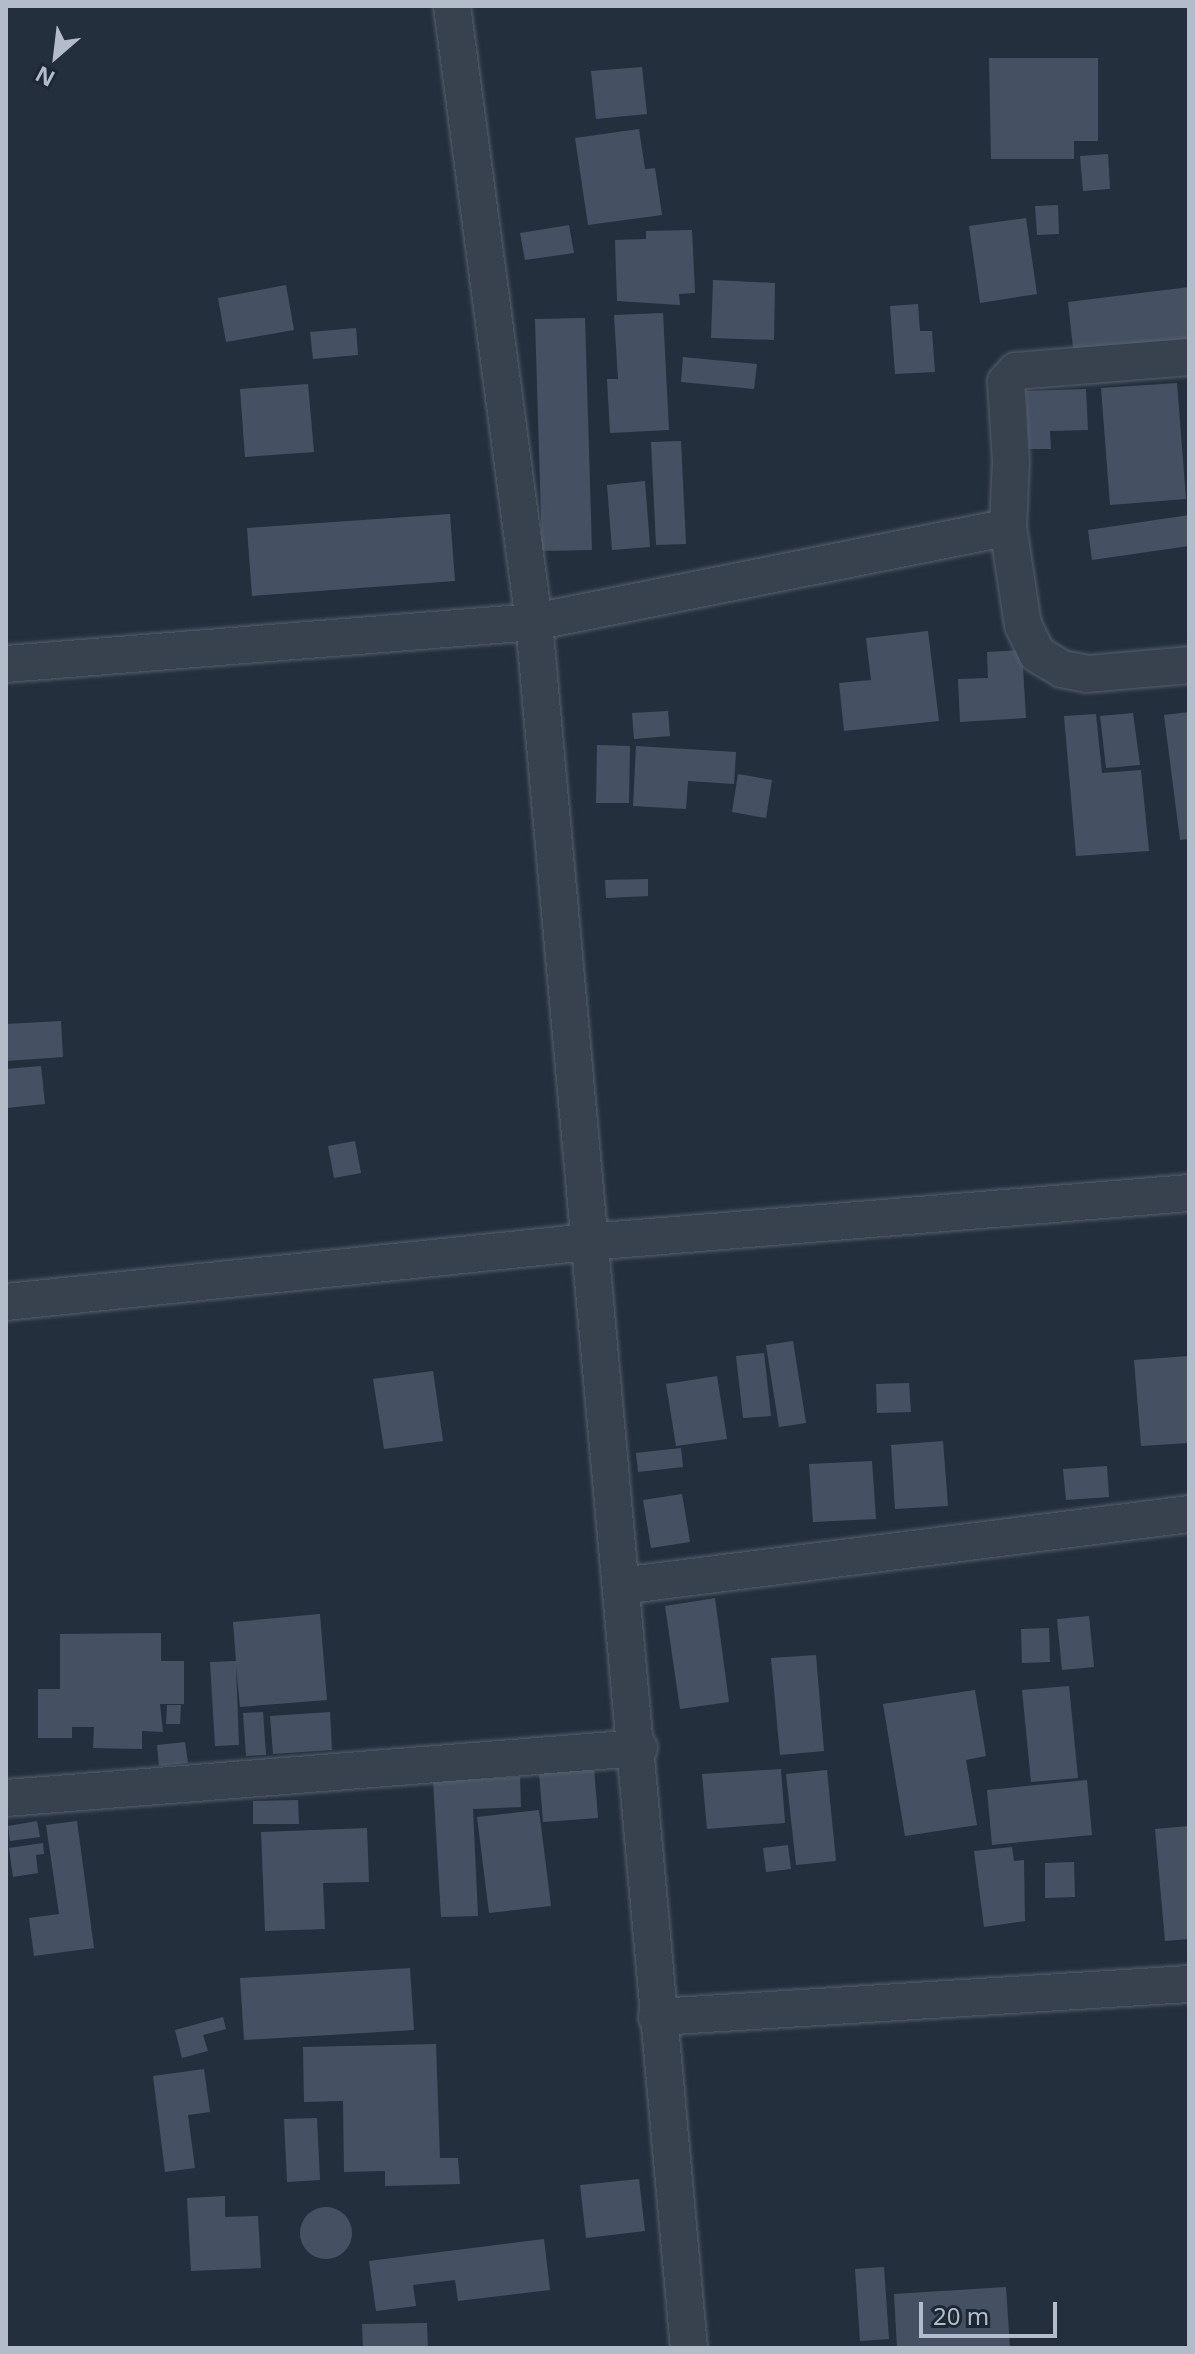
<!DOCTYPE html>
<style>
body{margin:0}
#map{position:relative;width:1195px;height:2354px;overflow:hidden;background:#242f3e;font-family:"Noto Sans",sans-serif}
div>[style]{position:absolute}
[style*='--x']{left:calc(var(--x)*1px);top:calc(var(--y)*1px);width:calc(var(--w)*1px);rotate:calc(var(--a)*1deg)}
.building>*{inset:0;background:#455162}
.round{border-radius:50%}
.roads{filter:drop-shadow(0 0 2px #565f6c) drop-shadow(0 0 2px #565f6c)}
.minor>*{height:36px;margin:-18px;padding:0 18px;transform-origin:18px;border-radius:18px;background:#38414e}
span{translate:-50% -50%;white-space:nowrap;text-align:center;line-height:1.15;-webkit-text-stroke:8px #1d2633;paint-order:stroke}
.frame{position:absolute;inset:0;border:8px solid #b4bcc9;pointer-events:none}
.north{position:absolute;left:16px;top:16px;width:80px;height:80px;-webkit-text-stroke:6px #1d2633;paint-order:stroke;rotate:208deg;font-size:22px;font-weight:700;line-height:32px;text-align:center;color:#b4bcc9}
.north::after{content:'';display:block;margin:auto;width:28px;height:36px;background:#b4bcc9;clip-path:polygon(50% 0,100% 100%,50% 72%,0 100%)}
.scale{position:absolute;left:919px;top:2302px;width:138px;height:36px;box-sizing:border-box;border:4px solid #b4bcc9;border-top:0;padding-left:10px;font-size:24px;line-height:28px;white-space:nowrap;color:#b4bcc9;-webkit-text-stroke:6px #1d2633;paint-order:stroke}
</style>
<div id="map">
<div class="building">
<div style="clip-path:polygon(989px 58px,1098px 58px,1098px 141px,1074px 141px,1074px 159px,991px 159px)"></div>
<div style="clip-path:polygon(642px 67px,647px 114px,596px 119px,591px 71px)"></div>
<div style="clip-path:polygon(639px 129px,645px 169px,655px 168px,662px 215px,588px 225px,575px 138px)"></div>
<div style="clip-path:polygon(1108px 154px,1110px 189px,1083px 191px,1080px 156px)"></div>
<div style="clip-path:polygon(1058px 205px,1059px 234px,1037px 235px,1035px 206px)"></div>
<div style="clip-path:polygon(1026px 218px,1037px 294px,980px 303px,969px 226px)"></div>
<div style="clip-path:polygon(569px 225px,574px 253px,525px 260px,520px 233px)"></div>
<div style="clip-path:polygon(692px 230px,695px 293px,679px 294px,680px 305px,617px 301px,615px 240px,646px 239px,646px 231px)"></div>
<div style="clip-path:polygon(713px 280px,775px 283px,774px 340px,711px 338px)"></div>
<div style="clip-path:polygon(286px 285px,294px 330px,226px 342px,218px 298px)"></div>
<div style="clip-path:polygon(1189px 287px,1189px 342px,1074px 357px,1068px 302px)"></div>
<div style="clip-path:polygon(918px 304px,920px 331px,932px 331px,935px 372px,895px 374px,890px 306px)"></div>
<div style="clip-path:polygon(663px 313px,669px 430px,610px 433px,607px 379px,618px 379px,614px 315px)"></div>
<div style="clip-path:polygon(585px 318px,592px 550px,542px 551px,535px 319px)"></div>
<div style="clip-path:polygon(356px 328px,358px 355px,313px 359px,310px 332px)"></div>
<div style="clip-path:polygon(683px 357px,757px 364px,754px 389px,681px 382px)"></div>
<div style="clip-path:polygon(1177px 383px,1186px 499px,1110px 505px,1101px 388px)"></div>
<div style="clip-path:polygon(308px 384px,314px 452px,245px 457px,240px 389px)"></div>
<div style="clip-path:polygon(1086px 389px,1088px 430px,1050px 431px,1051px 449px,1029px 449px,1026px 391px)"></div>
<div style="clip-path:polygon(681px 441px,686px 544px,656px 545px,651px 442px)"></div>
<div style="clip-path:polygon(645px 481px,650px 547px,612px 550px,607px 485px)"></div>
<div style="clip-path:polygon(450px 514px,455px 581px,252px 596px,247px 528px)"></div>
<div style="clip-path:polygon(1189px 515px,1189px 546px,1092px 560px,1088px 530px)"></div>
<div style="clip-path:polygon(928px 631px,939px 721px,844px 731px,839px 683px,871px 680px,866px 638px)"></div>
<div style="clip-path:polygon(1022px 650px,1026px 718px,960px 722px,958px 679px,988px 678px,987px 652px)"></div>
<div style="clip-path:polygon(668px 711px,670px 736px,634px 739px,632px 713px)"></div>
<div style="clip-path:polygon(1189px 712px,1189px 839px,1180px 840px,1164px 715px)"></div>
<div style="clip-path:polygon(1133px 713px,1140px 765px,1106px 768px,1100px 716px)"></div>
<div style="clip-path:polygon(1096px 714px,1102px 773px,1141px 770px,1149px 851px,1076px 856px,1064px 716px)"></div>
<div style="clip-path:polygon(597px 745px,630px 746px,629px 803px,596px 803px)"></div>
<div style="clip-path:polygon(636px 746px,736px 752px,734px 784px,688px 781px,686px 809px,633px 806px)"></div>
<div style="clip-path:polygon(738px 774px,772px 780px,766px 818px,732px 812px)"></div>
<div style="clip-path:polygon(648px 879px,648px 896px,606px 898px,605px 880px)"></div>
<div style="clip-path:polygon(61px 1021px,63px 1057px,6px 1061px,6px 1024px)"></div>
<div style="clip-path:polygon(41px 1066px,45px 1104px,6px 1108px,6px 1069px)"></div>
<div style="clip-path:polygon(355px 1141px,361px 1173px,334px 1178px,328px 1146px)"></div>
<div style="clip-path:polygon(793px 1341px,806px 1423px,779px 1427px,766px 1345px)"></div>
<div style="clip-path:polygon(764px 1353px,771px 1416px,743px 1418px,736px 1356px)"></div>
<div style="clip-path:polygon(1189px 1356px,1189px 1443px,1141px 1446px,1134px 1360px)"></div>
<div style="clip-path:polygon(433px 1371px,443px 1441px,384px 1449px,373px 1379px)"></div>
<div style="clip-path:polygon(717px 1376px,727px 1439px,676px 1446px,666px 1384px)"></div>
<div style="clip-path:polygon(909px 1383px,911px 1412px,877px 1413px,876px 1384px)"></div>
<div style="clip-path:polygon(943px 1441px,948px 1506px,895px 1509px,891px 1445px)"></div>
<div style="clip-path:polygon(681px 1448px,683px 1467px,638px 1472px,636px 1453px)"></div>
<div style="clip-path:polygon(872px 1461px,876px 1519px,813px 1522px,809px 1464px)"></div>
<div style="clip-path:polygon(1107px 1466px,1109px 1497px,1066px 1500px,1063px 1469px)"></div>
<div style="clip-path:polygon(682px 1494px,690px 1542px,651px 1548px,643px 1500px)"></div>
<div style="clip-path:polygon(715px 1598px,729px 1702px,680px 1709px,665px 1606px)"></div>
<div style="clip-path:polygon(320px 1614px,327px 1700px,240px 1707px,236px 1666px,239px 1745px,215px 1746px,210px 1662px,236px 1661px,233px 1622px)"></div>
<div style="clip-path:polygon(1089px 1616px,1094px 1667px,1062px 1670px,1057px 1619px)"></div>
<div style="clip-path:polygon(1049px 1628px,1050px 1662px,1022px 1663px,1021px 1629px)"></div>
<div style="clip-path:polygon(161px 1633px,161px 1661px,184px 1661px,184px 1704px,160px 1704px,163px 1732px,142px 1731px,142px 1749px,93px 1748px,94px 1727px,72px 1727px,72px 1738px,38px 1738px,38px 1689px,60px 1689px,60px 1634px)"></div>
<div style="clip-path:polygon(816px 1655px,824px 1751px,780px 1755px,771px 1658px)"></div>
<div style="clip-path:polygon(1069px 1686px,1078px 1778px,1031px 1782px,1022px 1690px)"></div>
<div style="clip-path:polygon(975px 1690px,986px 1756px,966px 1760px,977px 1825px,905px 1836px,883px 1704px)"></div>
<div style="clip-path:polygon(167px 1705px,181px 1705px,180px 1724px,166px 1724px)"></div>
<div style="clip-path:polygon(263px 1712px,266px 1755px,246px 1756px,243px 1713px)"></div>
<div style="clip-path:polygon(330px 1712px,332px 1750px,273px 1754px,270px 1716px)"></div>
<div style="clip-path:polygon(185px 1742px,188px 1763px,159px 1766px,157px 1745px)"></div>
<div style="clip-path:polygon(594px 1768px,598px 1818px,543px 1822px,539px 1772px)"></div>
<div style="clip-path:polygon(781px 1769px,785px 1823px,707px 1829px,702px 1774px)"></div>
<div style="clip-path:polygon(827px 1770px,836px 1861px,796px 1865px,786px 1774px)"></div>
<div style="clip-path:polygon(520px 1777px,521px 1807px,473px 1809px,478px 1916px,441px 1917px,433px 1781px)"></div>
<div style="clip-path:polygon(1087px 1780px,1092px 1835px,992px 1845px,987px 1790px)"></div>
<div style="clip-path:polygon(298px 1800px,299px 1824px,253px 1824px,253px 1801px)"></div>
<div style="clip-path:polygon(539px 1810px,551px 1906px,489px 1913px,477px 1817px)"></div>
<div style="clip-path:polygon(37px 1821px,40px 1837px,10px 1841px,8px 1826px)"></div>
<div style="clip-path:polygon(77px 1821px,94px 1948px,34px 1956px,29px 1918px,59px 1914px,46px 1825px)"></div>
<div style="clip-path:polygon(1189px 1826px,1189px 1939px,1165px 1941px,1155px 1829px)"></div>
<div style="clip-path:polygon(367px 1828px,369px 1882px,323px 1883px,325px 1929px,265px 1931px,261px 1832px)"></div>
<div style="clip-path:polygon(43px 1843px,44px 1854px,36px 1855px,38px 1873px,13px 1877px,9px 1848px)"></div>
<div style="clip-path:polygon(788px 1845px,791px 1869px,766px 1872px,763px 1848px)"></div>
<div style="clip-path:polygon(1012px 1847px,1014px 1861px,1024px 1860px,1025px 1921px,984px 1927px,974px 1851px)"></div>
<div style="clip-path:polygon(1074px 1862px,1075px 1897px,1045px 1898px,1045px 1863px)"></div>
<div style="clip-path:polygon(410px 1968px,414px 2030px,244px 2040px,240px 1978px)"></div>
<div style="clip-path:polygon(223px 2017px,226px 2029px,203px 2035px,208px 2051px,182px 2058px,175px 2030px)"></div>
<div style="clip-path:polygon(436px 2044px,440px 2158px,458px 2158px,460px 2184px,385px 2186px,385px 2171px,344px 2172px,343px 2101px,304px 2102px,303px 2047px)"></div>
<div style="clip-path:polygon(204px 2069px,210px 2112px,188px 2115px,195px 2168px,165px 2172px,153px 2076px)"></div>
<div style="clip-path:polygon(317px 2118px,320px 2180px,287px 2182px,284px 2119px)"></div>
<div style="clip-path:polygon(639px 2179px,645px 2231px,586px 2238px,580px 2185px)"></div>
<div style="clip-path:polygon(225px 2196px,225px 2217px,258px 2216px,261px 2268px,191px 2271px,187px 2198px)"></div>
<div class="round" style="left:300px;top:2207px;width:52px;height:52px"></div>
<div style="clip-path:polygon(544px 2239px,550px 2290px,458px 2301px,455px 2280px,413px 2285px,416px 2306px,376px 2311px,369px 2261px)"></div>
<div style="clip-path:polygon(884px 2267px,889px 2339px,860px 2341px,855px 2269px)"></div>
<div style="clip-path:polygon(1006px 2287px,1010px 2348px,897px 2348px,894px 2294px)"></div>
<div style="clip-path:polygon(427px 2323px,428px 2348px,363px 2348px,362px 2324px)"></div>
</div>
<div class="roads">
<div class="minor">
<div style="--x:452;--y:6;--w:621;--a:82.42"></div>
<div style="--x:534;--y:622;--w:1733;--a:84.87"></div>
<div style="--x:1189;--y:357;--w:174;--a:175.4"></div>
<div style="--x:1016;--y:371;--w:15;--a:132"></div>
<div style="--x:1006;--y:382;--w:79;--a:86.4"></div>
<div style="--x:1011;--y:461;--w:66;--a:92.6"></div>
<div style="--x:1008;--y:527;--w:99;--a:81.3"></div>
<div style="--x:1023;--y:625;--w:32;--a:64"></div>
<div style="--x:1037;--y:654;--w:29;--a:31"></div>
<div style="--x:1062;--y:669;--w:25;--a:11"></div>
<div style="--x:1087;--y:674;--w:102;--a:-5"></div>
<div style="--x:6;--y:664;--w:530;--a:-4.55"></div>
<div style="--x:534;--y:622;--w:483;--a:-11.3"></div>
<div style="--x:6;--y:1302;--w:586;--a:-5.88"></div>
<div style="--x:589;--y:1242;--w:602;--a:-4.67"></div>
<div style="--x:621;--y:1586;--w:573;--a:-7.22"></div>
<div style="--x:6;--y:1798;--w:635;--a:-4.52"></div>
<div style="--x:657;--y:2017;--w:533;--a:-3.55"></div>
</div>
</div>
<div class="frame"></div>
<div class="north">N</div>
<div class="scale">20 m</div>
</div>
